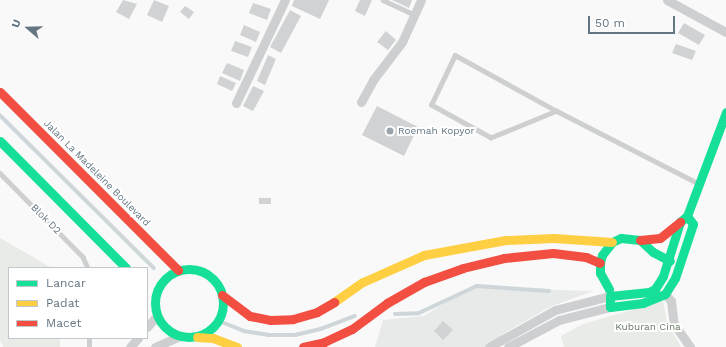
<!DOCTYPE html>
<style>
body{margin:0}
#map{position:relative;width:726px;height:347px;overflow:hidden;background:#f9f9f9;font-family:"Work Sans",sans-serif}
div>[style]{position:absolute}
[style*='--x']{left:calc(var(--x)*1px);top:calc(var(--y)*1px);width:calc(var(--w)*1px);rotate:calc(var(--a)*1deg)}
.built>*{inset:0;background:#e8e9e9}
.green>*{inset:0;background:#e8ebe6}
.stream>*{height:3.5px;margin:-1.75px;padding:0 1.75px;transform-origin:1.75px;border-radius:1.75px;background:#ced6d9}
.building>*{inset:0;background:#d0d2d3}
.lane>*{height:4.5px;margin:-2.25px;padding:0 2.25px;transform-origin:2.25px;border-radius:2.25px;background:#cecfd0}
.street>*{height:9px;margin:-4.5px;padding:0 4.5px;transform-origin:4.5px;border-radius:4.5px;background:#cecfd0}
.fast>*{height:9px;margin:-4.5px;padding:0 4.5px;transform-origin:4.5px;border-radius:4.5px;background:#16e098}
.fast>.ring{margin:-4.5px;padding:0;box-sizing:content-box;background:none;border:9px solid #16e098;border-radius:50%}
.slow>*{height:9px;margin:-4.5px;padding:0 4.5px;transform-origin:4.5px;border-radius:4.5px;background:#ffcf43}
.jam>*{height:9px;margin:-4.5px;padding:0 4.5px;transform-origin:4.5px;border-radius:4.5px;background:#f24e42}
.dots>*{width:11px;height:11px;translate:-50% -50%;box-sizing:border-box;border:2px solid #fff;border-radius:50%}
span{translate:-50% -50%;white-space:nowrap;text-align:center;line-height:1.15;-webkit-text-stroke:4px #fff;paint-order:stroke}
.poi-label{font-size:10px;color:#657683}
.left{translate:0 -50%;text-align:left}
.street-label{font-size:10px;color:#657683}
.park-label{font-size:10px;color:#687a64}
.legend{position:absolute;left:8px;top:267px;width:140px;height:72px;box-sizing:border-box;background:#fff;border:1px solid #c1c8cd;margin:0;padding:5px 7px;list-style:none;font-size:12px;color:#657683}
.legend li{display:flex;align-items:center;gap:8px;height:20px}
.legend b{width:20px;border:1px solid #c1c8cd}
.north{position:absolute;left:8px;top:8px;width:40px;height:40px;-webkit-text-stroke:3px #fff;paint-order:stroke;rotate:290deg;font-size:11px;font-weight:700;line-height:16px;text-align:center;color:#657683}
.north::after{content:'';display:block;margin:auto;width:14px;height:18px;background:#657683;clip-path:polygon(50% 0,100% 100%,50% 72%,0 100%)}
.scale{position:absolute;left:588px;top:16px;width:87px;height:18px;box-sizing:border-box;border:2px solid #657683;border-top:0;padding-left:5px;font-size:12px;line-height:14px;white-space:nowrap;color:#657683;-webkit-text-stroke:3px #fff;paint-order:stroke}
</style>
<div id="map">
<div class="built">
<div style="clip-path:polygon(473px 285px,557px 290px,594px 291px,552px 306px,506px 332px,487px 347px,375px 347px,383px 320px,424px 316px)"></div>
</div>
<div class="green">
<div style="clip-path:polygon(0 238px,52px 268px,9px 268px,9px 338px,60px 338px,60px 347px,3px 347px,0 340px)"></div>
<div style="clip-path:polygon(663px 301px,667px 322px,681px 347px,564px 347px,561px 336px,583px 324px)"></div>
</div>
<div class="stream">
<div style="--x:0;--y:115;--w:217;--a:44.8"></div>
<div style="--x:395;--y:314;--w:24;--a:-2"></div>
<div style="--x:419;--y:313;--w:64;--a:-25"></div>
<div style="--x:477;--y:286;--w:72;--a:4"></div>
<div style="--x:222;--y:322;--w:24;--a:22"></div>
<div style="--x:244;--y:331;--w:24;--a:9"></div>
<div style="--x:268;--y:335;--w:27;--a:0"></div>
<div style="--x:295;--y:335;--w:27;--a:-13"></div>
<div style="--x:321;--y:329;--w:36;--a:-21"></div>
</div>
<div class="building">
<div style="clip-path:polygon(123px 0,137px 4px,129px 19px,116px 12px)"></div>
<div style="clip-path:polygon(154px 0,169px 6px,162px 22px,147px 15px)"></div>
<div style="clip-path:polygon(294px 0,329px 0,320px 19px,292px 6px)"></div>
<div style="clip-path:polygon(360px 0,372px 0,365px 16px,355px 11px)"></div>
<div style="clip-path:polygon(392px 0,412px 0,409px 8px)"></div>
<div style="clip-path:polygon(253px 3px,271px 9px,267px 20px,249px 13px)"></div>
<div style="clip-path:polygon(185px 6px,194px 12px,189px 19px,180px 12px)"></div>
<div style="clip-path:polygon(290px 10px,301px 16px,281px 53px,270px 47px)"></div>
<div style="clip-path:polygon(684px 23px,705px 35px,699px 45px,678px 33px)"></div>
<div style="clip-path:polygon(244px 25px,260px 32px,256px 42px,240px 35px)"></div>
<div style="clip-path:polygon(386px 31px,396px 40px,388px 50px,377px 42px)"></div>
<div style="clip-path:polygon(235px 41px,252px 47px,248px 57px,231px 51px)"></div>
<div style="clip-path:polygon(676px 44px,696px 51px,692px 60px,672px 53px)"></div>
<div style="clip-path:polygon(268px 55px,276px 59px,265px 85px,257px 81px)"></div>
<div style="clip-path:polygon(227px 63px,244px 70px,240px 81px,222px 73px)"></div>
<div style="clip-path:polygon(220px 76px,236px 83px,232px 91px,217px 84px)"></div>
<div style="clip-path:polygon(253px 86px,264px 91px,253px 111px,243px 106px)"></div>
<div style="clip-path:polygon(377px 106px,418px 127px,404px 156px,362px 135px)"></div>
<div style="clip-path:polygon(259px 198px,271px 198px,271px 204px,259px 204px)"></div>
<div style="clip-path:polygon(443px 321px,453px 330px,443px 340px,434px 331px)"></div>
</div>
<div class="lane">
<div style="--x:383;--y:0;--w:35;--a:25"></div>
<div style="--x:557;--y:111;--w:71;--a:157.8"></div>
<div style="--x:491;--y:138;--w:68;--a:-151.2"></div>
<div style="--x:431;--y:105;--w:55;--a:-64.4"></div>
<div style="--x:455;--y:55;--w:116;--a:28.8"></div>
<div style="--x:557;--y:111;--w:158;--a:27.1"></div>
<div style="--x:0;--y:173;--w:118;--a:45.3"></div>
<div style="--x:83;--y:257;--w:12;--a:66"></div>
<div style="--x:89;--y:347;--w:9;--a:-90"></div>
</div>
<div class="street">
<div style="--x:667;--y:0;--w:67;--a:28.5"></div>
<div style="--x:361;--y:102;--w:25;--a:-61"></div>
<div style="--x:373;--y:80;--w:48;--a:-52.7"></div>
<div style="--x:402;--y:42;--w:46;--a:-65.7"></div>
<div style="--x:236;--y:103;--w:114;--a:-64.6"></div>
<div style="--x:665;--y:294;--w:9;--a:49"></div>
<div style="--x:671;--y:301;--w:23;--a:83"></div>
<div style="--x:674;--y:324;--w:28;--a:55"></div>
<div style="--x:147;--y:327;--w:15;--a:-48"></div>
<div style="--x:130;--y:347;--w:12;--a:-48"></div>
<div style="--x:155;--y:347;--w:27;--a:-24"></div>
<div style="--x:489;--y:347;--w:76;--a:-29.3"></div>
<div style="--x:555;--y:310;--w:57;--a:-14.3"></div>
<div style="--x:610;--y:296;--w:6;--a:-99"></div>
<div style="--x:508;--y:347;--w:58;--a:-27.9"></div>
<div style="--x:559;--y:320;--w:53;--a:-14.3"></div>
</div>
<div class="fast">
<div style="--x:0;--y:141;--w:179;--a:45.2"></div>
<div style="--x:687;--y:216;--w:10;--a:53"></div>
<div style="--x:693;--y:224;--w:57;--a:108.4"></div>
<div style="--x:675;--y:278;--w:19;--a:122"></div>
<div style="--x:665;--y:294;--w:24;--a:158"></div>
<div style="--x:643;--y:303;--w:33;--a:173"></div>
<div style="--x:610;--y:307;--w:11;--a:-90"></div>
<div style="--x:610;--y:296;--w:39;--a:-6"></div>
<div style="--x:649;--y:292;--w:7;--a:-27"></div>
<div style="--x:655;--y:289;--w:15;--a:-58"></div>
<div style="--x:663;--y:276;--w:57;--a:-72.5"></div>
<div style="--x:680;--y:222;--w:9;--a:-41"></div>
<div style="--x:687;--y:216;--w:111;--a:-69.4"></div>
<div class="ring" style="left:155px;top:269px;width:59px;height:59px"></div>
<div style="--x:609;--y:289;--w:18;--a:-119"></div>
<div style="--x:600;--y:273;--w:10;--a:-90"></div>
<div style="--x:600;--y:263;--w:8;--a:-76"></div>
<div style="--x:602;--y:255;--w:16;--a:-52"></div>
<div style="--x:612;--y:242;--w:10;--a:-24"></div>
<div style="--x:621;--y:238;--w:19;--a:6"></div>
<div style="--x:640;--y:240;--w:18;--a:43"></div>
<div style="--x:653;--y:252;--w:19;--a:28"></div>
</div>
<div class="slow">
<div style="--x:334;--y:302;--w:35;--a:-35"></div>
<div style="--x:363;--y:282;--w:67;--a:-23.9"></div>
<div style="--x:424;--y:255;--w:83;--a:-10.4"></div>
<div style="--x:506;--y:240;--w:48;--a:-2.4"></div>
<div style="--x:554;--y:238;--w:58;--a:3.9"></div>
<div style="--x:197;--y:337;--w:16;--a:4"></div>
<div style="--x:213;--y:338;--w:26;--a:21"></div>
</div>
<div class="jam">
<div style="--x:0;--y:92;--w:252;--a:45"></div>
<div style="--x:640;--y:240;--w:20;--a:-6"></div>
<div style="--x:660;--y:238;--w:26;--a:-39"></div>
<div style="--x:222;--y:295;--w:35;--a:37"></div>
<div style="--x:250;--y:316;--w:20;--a:11"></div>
<div style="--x:270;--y:320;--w:23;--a:-2"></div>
<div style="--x:293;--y:319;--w:25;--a:-16"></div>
<div style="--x:317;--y:312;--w:20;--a:-30"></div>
<div style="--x:303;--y:347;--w:22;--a:-13"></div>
<div style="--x:324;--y:342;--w:31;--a:-25"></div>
<div style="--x:352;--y:329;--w:44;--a:-36.6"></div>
<div style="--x:387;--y:303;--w:43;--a:-29.6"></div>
<div style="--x:424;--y:282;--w:41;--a:-19.7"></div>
<div style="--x:463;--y:268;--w:42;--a:-13.7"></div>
<div style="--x:504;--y:258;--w:49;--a:-5.8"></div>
<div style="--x:553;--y:253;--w:33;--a:7"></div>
<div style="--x:586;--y:257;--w:15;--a:23"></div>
</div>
<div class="dots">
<div style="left:390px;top:131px;background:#99a4ac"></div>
</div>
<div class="poi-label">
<span class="left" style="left:398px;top:131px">Roemah Kopyor</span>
</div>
<div class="street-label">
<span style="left:97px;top:173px;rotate:45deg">Jalan La Madeleine Boulevard</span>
<span style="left:46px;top:219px;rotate:45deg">Blok D2</span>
</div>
<div class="park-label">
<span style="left:648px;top:327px">Kuburan Cina</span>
</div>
<ul class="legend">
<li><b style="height:5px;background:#16e098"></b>Lancar</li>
<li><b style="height:5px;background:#ffcf43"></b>Padat</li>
<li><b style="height:5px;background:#f24e42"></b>Macet</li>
</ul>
<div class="north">U</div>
<div class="scale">50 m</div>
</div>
